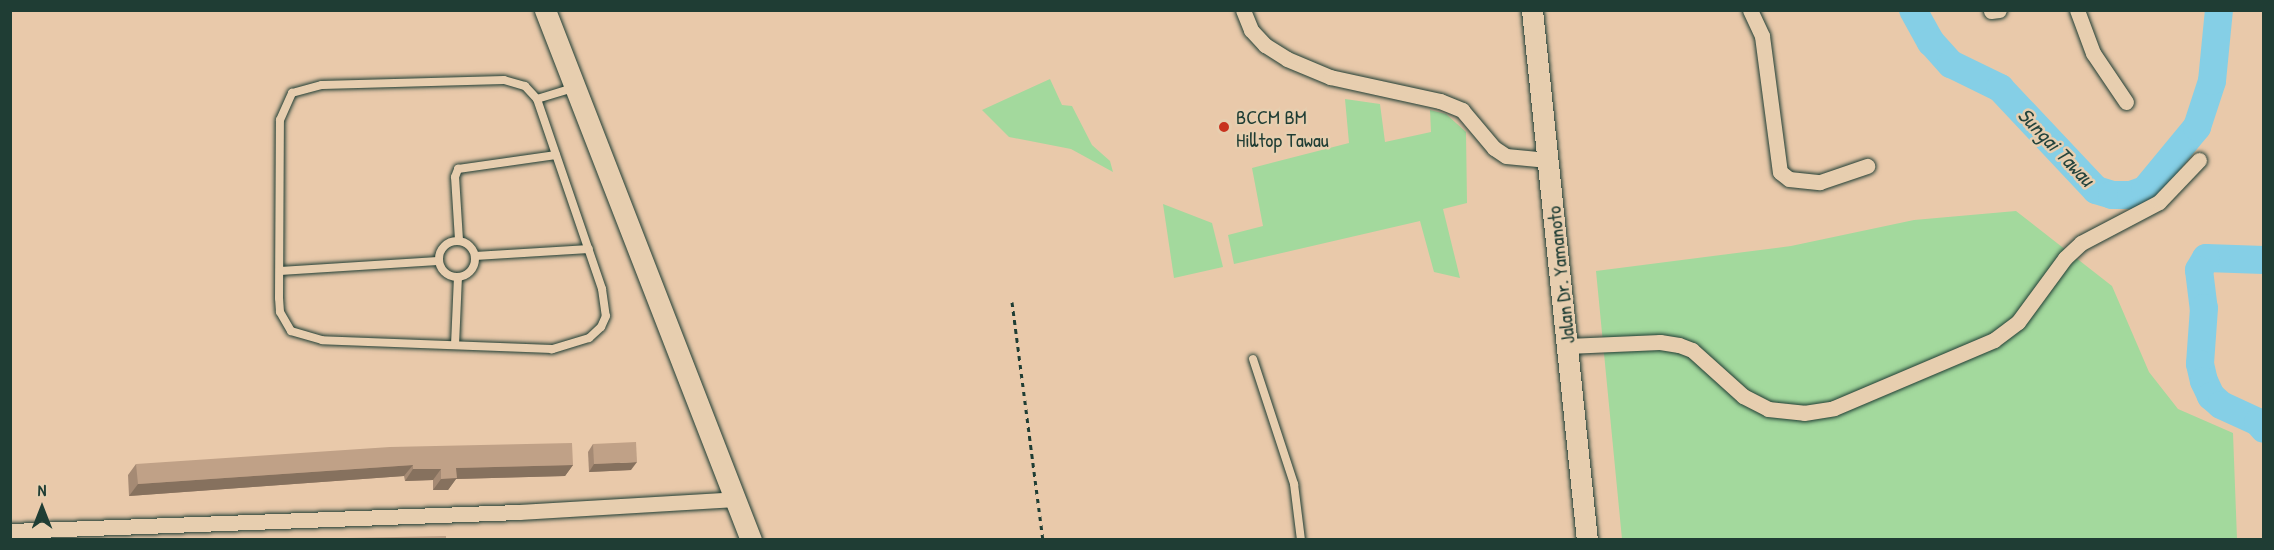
<!DOCTYPE html>
<style>
body{margin:0}
#map{position:relative;width:2274px;height:550px;overflow:hidden;background:#e9c9aa;font-family:"Patrick Hand",sans-serif}
div>[style]{position:absolute}
[style*='--x']{left:calc(var(--x)*1px);top:calc(var(--y)*1px);width:calc(var(--w)*1px);rotate:calc(var(--a)*1deg)}
.green>*{inset:0;background:#a3d99d}
.river>*{height:28px;margin:-14px;padding:0 14px;transform-origin:14px;border-radius:14px;background:#85cfe6}
.path>*{height:3px;margin-top:-1.5px;transform-origin:0;background:repeating-linear-gradient(90deg,#1f3d34 0 4.5px,transparent 0 9px)}
.roads{filter:drop-shadow(0 0 2px #1f3d34) drop-shadow(0 0 2px #1f3d34)}
.lane>*{height:8px;margin:-4px;padding:0 4px;transform-origin:4px;border-radius:4px;background:#e7ceaf}
.lane>.ring{margin:-4px;padding:0;box-sizing:content-box;background:none;border:8px solid #e7ceaf;border-radius:50%}
.street>*{height:15px;margin:-7.5px;padding:0 7.5px;transform-origin:7.5px;border-radius:7.5px;background:#e7ceaf}
.secondary>*{height:21px;margin:-10.5px;padding:0 10.5px;transform-origin:10.5px;border-radius:10.5px;background:#e7ceaf}
.wall>*{inset:0;background:#a58a74}
.shaded-wall>*{inset:0;background:#86715e}
.building>*{inset:0;background:#c0a187}
.dots>*{width:16px;height:16px;translate:-50% -50%;box-sizing:border-box;border:3px solid #e7ceaf;border-radius:50%}
span{translate:-50% -50%;white-space:nowrap;text-align:center;line-height:1.15;-webkit-text-stroke:5px #e7ceaf;paint-order:stroke}
.poi-label{font-size:20px;color:#1f3d34}
.left{translate:0 -50%;text-align:left}
.street-label{font-size:20px;color:#1f3d34}
.water-label{font-size:21px;color:#24443d;font-style:italic}
.frame{position:absolute;inset:0;border:12px solid #1f3d34;pointer-events:none}
.north{position:absolute;left:12px;top:478px;width:60px;height:60px;-webkit-text-stroke:4px #e7ceaf;paint-order:stroke;rotate:0deg;font-size:16px;font-weight:700;line-height:24px;text-align:center;color:#1f3d34}
.north::after{content:'';display:block;margin:auto;width:21px;height:27px;background:#1f3d34;clip-path:polygon(50% 0,100% 100%,50% 72%,0 100%)}
</style>
<div id="map">
<div class="green">
<div style="clip-path:polygon(1050px 79px,1062px 105px,1072px 106px,1092px 145px,1110px 161px,1113px 172px,1071px 149px,1009px 137px,982px 110px)"></div>
<div style="clip-path:polygon(1345px 99px,1380px 104px,1385px 142px,1431px 132px,1430px 110px,1446px 114px,1466px 132px,1467px 203px,1443px 209px,1460px 278px,1434px 272px,1420px 221px,1234px 264px,1228px 235px,1263px 226px,1252px 168px,1349px 143px)"></div>
<div style="clip-path:polygon(1163px 204px,1212px 223px,1223px 267px,1174px 278px)"></div>
<div style="clip-path:polygon(2016px 211px,2112px 286px,2149px 372px,2178px 409px,2233px 433px,2237px 539px,1622px 539px,1596px 271px,1791px 246px,1914px 220px)"></div>
</div>
<div class="river">
<div style="--x:1913;--y:10;--w:37;--a:61"></div>
<div style="--x:1931;--y:42;--w:30;--a:48"></div>
<div style="--x:1951;--y:64;--w:55;--a:26.1"></div>
<div style="--x:2000;--y:88;--w:140;--a:46.7"></div>
<div style="--x:2096;--y:190;--w:17;--a:17"></div>
<div style="--x:2112;--y:195;--w:19;--a:0"></div>
<div style="--x:2131;--y:195;--w:15;--a:-20"></div>
<div style="--x:2145;--y:190;--w:82;--a:-50.5"></div>
<div style="--x:2197;--y:127;--w:48;--a:-71.9"></div>
<div style="--x:2212;--y:81;--w:71;--a:-84.4"></div>
<div style="--x:2264;--y:260;--w:58;--a:-178"></div>
<div style="--x:2206;--y:258;--w:14;--a:120"></div>
<div style="--x:2199;--y:270;--w:38;--a:83"></div>
<div style="--x:2204;--y:308;--w:56;--a:94.1"></div>
<div style="--x:2200;--y:364;--w:17;--a:77"></div>
<div style="--x:2204;--y:381;--w:17;--a:65"></div>
<div style="--x:2211;--y:396;--w:13;--a:42"></div>
<div style="--x:2221;--y:405;--w:41;--a:24.7"></div>
<div style="--x:2258;--y:422;--w:9;--a:49"></div>
</div>
<div class="path">
<div style="--x:1012;--y:302;--w:240;--a:82.6"></div>
</div>
<div class="roads">
<div class="lane">
<div style="--x:504;--y:80;--w:22;--a:16"></div>
<div style="--x:525;--y:86;--w:18;--a:47"></div>
<div style="--x:537;--y:99;--w:201;--a:71.1"></div>
<div style="--x:602;--y:289;--w:27;--a:82"></div>
<div style="--x:606;--y:316;--w:12;--a:114"></div>
<div style="--x:601;--y:327;--w:16;--a:137"></div>
<div style="--x:589;--y:338;--w:39;--a:163"></div>
<div style="--x:552;--y:349;--w:230;--a:-177.8"></div>
<div style="--x:322;--y:340;--w:32;--a:-164"></div>
<div style="--x:291;--y:331;--w:22;--a:-120"></div>
<div style="--x:280;--y:312;--w:14;--a:-94"></div>
<div style="--x:279;--y:298;--w:178;--a:-89.7"></div>
<div style="--x:280;--y:120;--w:30;--a:-66"></div>
<div style="--x:292;--y:93;--w:31;--a:-15"></div>
<div style="--x:322;--y:85;--w:182;--a:-1.6"></div>
<div style="--x:537;--y:99;--w:39;--a:-17"></div>
<div style="--x:459;--y:240;--w:63;--a:-93.6"></div>
<div style="--x:455;--y:177;--w:9;--a:-69"></div>
<div style="--x:458;--y:169;--w:99;--a:-8.1"></div>
<div class="ring" style="left:439px;top:241px;width:28px;height:28px"></div>
<div style="--x:475;--y:256;--w:114;--a:-3.5"></div>
<div style="--x:280;--y:271;--w:158;--a:-3.6"></div>
<div style="--x:455;--y:345;--w:68;--a:-87.5"></div>
<div style="--x:1253;--y:359;--w:132;--a:71.8"></div>
<div style="--x:1294;--y:484;--w:56;--a:82.9"></div>
</div>
<div class="street">
<div style="--x:1243;--y:10;--w:22;--a:68"></div>
<div style="--x:1251;--y:30;--w:21;--a:47"></div>
<div style="--x:1265;--y:45;--w:26;--a:32"></div>
<div style="--x:1287;--y:59;--w:47;--a:22.7"></div>
<div style="--x:1330;--y:77;--w:113;--a:12.3"></div>
<div style="--x:1440;--y:101;--w:24;--a:22"></div>
<div style="--x:1462;--y:110;--w:50;--a:49.9"></div>
<div style="--x:1494;--y:148;--w:14;--a:34"></div>
<div style="--x:1506;--y:156;--w:42;--a:5.4"></div>
<div style="--x:1750;--y:10;--w:29;--a:65"></div>
<div style="--x:1762;--y:36;--w:137;--a:82.5"></div>
<div style="--x:1780;--y:172;--w:11;--a:38"></div>
<div style="--x:1789;--y:179;--w:31;--a:6"></div>
<div style="--x:1820;--y:182;--w:50;--a:-18.8"></div>
<div style="--x:2077;--y:10;--w:46;--a:69.6"></div>
<div style="--x:2093;--y:53;--w:59;--a:56"></div>
<div style="--x:1991;--y:11;--w:8;--a:-7"></div>
<div style="--x:1567;--y:346;--w:93;--a:-2.5"></div>
<div style="--x:1660;--y:342;--w:19;--a:9"></div>
<div style="--x:1679;--y:345;--w:14;--a:21"></div>
<div style="--x:1692;--y:350;--w:69;--a:42"></div>
<div style="--x:1743;--y:396;--w:28;--a:27"></div>
<div style="--x:1768;--y:409;--w:36;--a:6"></div>
<div style="--x:1804;--y:413;--w:30;--a:-9"></div>
<div style="--x:1834;--y:408;--w:174;--a:-23"></div>
<div style="--x:1994;--y:340;--w:30;--a:-37"></div>
<div style="--x:2018;--y:322;--w:79;--a:-53.7"></div>
<div style="--x:2065;--y:258;--w:22;--a:-43"></div>
<div style="--x:2081;--y:243;--w:88;--a:-27.7"></div>
<div style="--x:2159;--y:202;--w:58;--a:-46.4"></div>
<div style="--x:10;--y:531;--w:509;--a:-2.14"></div>
<div style="--x:519;--y:512;--w:217;--a:-3.4"></div>
</div>
<div class="secondary">
<div style="--x:545;--y:10;--w:569;--a:68.76"></div>
<div style="--x:1532;--y:10;--w:533;--a:84.08"></div>
</div>
</div>
<div class="wall">
<div style="clip-path:polygon(593px 444px,631px 470px,589px 472px,588px 452px)"></div>
<div style="clip-path:polygon(136px 464px,573px 465px,565px 476px,456px 479px,448px 490px,433px 490px,433px 480px,405px 481px,404px 476px,129px 496px,128px 475px)"></div>
</div>
<div class="shaded-wall">
<div style="clip-path:polygon(637px 462px,631px 470px,589px 472px,594px 464px)"></div>
<div style="clip-path:polygon(413px 465px,404px 476px,129px 496px,138px 484px)"></div>
<div style="clip-path:polygon(573px 465px,565px 476px,456px 479px,448px 490px,433px 490px,441px 479px,456px 468px)"></div>
<div style="clip-path:polygon(413px 469px,441px 469px,433px 480px,405px 481px)"></div>
</div>
<div class="building">
<div style="clip-path:polygon(636px 442px,637px 462px,594px 464px,593px 444px)"></div>
<div style="clip-path:polygon(572px 443px,573px 465px,456px 468px,457px 478px,441px 479px,441px 469px,413px 469px,413px 465px,138px 484px,136px 464px,390px 447px)"></div>
<div style="clip-path:polygon(446px 536px,446px 540px,347px 540px,347px 538px)"></div>
</div>
<div class="dots">
<div style="left:1224px;top:127px;background:#c8321e"></div>
</div>
<div class="poi-label">
<span class="left" style="left:1236px;top:128px">BCCM BM<br>Hilltop Tawau</span>
</div>
<div class="street-label">
<span style="left:1560px;top:275px;rotate:-96deg">Jalan Dr. Yamanoto</span>
</div>
<div class="water-label">
<span style="left:2056px;top:147px;rotate:46deg">Sungai Tawau</span>
</div>
<div class="frame"></div>
<div class="north">N</div>
</div>
